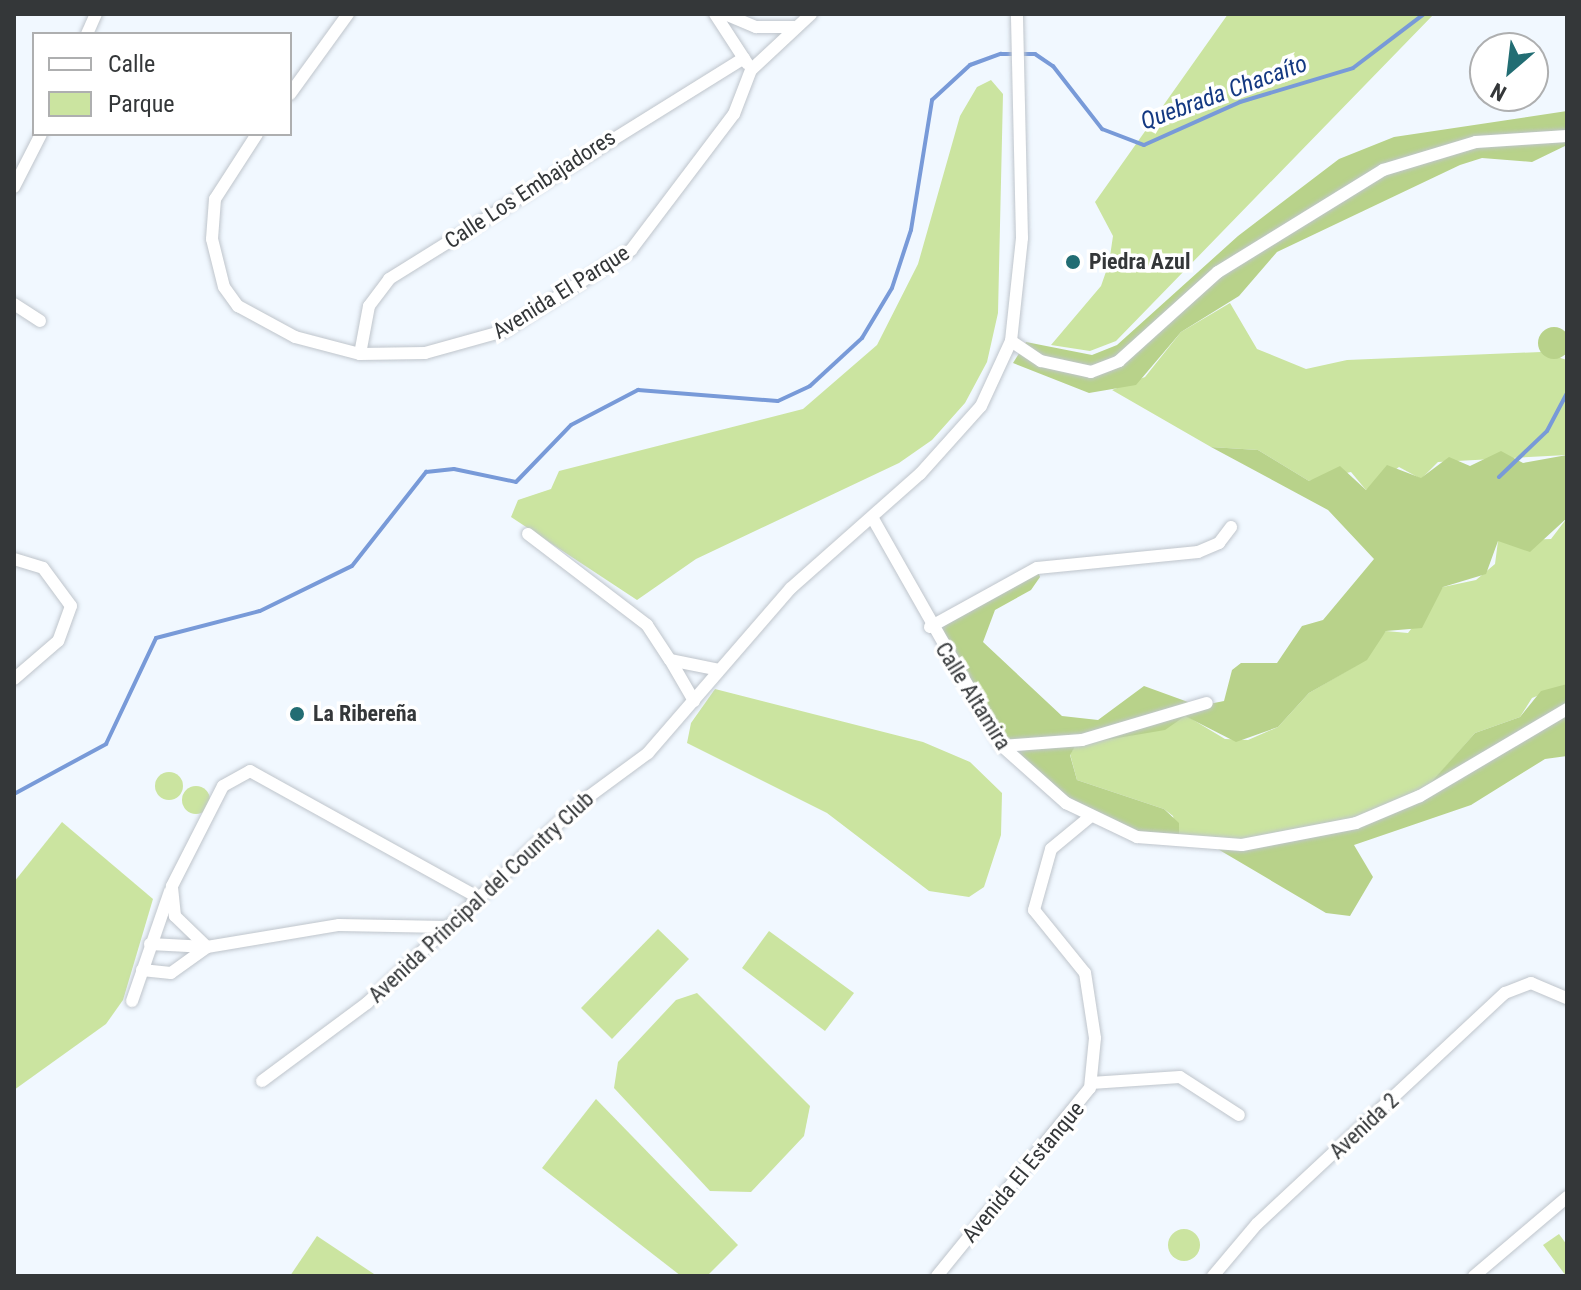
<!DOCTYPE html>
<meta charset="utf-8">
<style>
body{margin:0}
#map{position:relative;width:1581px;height:1290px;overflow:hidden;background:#f1f8ff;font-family:"Roboto Condensed",sans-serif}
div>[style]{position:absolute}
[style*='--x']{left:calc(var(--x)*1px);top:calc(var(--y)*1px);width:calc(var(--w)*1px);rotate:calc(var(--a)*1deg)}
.green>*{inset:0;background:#cbe4a0}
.round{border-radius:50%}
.forest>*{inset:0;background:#b8d28a}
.stream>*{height:4px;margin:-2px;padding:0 2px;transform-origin:2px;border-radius:2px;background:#789ad8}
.roads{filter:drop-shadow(0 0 2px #bfc5cc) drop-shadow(0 0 2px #bfc5cc)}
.street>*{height:12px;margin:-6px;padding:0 6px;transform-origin:6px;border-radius:6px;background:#fff}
.dots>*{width:22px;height:22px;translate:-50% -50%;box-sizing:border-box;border:4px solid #fff;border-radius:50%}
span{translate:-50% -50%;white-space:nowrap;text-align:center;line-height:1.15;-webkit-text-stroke:7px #fff;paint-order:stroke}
.street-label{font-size:22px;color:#343739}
.poi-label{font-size:22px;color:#343739;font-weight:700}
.left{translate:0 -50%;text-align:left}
.water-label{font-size:24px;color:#143982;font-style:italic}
.frame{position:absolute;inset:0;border:16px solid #343739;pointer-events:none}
.legend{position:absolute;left:32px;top:32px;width:260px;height:104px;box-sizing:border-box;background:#fff;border:2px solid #aeafb0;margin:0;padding:10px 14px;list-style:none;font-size:24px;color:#343739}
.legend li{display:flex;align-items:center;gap:16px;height:40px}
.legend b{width:40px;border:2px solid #aeafb0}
.north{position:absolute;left:1469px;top:32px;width:80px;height:80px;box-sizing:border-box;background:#fff;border:2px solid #aeafb0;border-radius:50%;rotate:208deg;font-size:22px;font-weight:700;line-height:32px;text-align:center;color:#343739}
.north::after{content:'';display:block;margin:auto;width:28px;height:36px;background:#226d73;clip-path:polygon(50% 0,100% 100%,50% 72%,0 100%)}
</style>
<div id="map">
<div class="green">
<div style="clip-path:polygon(1228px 14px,1434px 14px,1116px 341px,1090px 351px,1051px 345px,1101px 286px,1109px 263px,1113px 236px,1095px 202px)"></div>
<div style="clip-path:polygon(991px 80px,1003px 94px,998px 313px,987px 362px,965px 403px,932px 440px,899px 463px,696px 559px,637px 600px,511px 517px,518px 500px,551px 489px,559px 471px,803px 409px,877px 345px,918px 264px,960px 116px,977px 87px)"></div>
<div style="clip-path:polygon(1230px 303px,1257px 349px,1306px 369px,1347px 360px,1541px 352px,1567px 360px,1567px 455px,1438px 462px,1421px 479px,1399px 467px,1366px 490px,1351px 472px,1309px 481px,1258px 450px,1211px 447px,1112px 390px,1145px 377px,1181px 332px)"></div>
<div style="clip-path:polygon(1567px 518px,1567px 684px,1532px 698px,1520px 717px,1475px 733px,1420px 796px,1295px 838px,1179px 843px,1173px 816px,1164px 809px,1077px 780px,1070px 754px,1076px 745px,1185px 715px,1225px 739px,1248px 740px,1278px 727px,1309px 693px,1357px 665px,1386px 631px,1408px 633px,1443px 587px,1476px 580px,1495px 564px,1498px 541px,1551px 539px)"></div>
<div style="clip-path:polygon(715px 689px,923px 742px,970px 762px,1002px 793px,1001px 835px,984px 887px,969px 897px,929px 891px,827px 813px,687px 743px,691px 723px)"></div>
<div class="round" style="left:155px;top:772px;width:28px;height:28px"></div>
<div class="round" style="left:182px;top:786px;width:28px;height:28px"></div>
<div style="clip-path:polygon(62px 822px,153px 899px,123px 1000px,106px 1024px,14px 1090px,14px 882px)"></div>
<div style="clip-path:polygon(658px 929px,689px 959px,612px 1039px,581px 1008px)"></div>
<div style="clip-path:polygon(769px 931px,854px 993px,825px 1031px,742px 968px)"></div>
<div style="clip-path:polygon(697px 993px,810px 1106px,804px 1136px,751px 1192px,710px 1191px,614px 1088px,618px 1062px,676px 1000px)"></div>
<div style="clip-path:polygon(596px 1099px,738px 1245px,707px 1276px,681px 1276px,542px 1168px)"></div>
<div class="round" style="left:1168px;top:1229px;width:32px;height:32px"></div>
<div style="clip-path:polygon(1559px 1234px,1567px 1245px,1566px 1276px,1543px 1245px)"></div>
<div style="clip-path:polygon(317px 1236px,377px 1276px,290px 1276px)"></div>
</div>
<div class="forest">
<div style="clip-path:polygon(1567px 111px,1567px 145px,1532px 162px,1482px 158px,1460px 165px,1277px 252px,1239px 296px,1181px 332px,1136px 385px,1089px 393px,1013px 363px,1026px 342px,1092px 355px,1117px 345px,1238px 236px,1339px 159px,1394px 137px)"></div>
<div class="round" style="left:1538px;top:327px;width:32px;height:32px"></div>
<div style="clip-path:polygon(1211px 447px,1258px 450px,1309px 481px,1340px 466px,1366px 490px,1387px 465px,1421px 478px,1449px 457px,1470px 466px,1501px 451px,1523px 463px,1567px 455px,1567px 518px,1530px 552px,1498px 541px,1486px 574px,1443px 587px,1422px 628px,1386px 631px,1367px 660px,1309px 693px,1278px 727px,1236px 742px,1185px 716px,1165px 730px,1076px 745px,1070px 755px,1077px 780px,1164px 809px,1179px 823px,1179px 843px,1137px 837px,1091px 816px,1023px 770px,930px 627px,1037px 568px,1040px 577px,1031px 590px,995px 610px,983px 642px,1062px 716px,1098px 720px,1144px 686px,1199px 706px,1224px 701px,1232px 670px,1241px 663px,1277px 663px,1302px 626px,1323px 620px,1374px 559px,1328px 510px)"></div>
<div style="clip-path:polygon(1567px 684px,1567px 756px,1545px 759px,1471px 805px,1354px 845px,1373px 877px,1350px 916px,1326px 913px,1216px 848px,1295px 838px,1419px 796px,1475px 733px,1520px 717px,1541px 691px)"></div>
</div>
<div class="stream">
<div style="--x:1499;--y:477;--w:66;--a:-43.8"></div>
<div style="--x:1547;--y:431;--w:43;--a:-62.2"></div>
<div style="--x:14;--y:794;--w:105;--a:-28.5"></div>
<div style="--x:106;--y:744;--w:117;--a:-64.7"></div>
<div style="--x:156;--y:638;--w:107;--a:-14.6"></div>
<div style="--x:260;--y:611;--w:102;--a:-26.1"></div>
<div style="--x:352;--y:566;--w:120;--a:-51.8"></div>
<div style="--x:426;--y:472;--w:28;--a:-6"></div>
<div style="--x:454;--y:469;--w:63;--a:11.8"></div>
<div style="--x:516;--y:482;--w:79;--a:-46"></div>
<div style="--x:571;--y:425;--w:76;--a:-27.6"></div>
<div style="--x:638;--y:390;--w:140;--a:4.5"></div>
<div style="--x:778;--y:401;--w:35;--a:-25"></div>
<div style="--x:810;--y:386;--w:71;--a:-42.7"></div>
<div style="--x:862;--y:338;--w:58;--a:-59"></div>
<div style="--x:892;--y:288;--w:61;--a:-71.9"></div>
<div style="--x:911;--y:230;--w:132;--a:-80.8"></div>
<div style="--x:932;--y:100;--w:52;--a:-42.6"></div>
<div style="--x:970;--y:65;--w:33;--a:-20"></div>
<div style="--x:1001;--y:54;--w:34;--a:0"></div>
<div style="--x:1035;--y:54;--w:22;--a:34"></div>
<div style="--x:1053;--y:66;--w:80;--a:52.1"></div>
<div style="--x:1102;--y:129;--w:45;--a:20.9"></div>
<div style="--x:1144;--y:145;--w:105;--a:-24.1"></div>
<div style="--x:1240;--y:102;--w:118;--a:-16.7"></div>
<div style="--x:1353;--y:68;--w:89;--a:-37.3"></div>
</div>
<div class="roads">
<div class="street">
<div style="--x:715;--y:14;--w:59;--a:56.9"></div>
<div style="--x:725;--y:14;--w:34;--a:23"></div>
<div style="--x:756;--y:27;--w:38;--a:0"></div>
<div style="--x:87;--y:34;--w:22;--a:-66"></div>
<div style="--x:751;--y:70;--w:82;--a:-43"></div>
<div style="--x:290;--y:94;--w:99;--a:-54.1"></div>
<div style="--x:257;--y:134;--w:77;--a:122.9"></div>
<div style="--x:215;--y:199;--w:40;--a:94.3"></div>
<div style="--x:212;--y:239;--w:49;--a:76"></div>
<div style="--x:224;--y:287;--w:24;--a:54"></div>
<div style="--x:238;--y:306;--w:65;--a:28.5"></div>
<div style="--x:295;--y:337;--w:67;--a:14.7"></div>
<div style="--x:360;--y:354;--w:65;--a:-0.9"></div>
<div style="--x:425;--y:353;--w:82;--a:-15.6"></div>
<div style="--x:504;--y:331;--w:151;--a:-32.5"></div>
<div style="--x:631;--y:250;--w:171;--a:-52.9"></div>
<div style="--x:734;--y:114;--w:47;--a:-68.9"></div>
<div style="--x:14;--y:187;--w:59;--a:-63"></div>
<div style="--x:14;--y:304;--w:31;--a:33"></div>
<div style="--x:1011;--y:341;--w:36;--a:34"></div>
<div style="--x:1041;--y:361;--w:51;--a:12.4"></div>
<div style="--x:1091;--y:372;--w:30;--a:-21"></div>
<div style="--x:1119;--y:361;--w:133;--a:-42"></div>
<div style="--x:1218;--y:272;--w:194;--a:-31.7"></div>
<div style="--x:1383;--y:170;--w:97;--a:-16.8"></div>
<div style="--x:1476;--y:142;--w:91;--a:-3.8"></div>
<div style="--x:360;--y:354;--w:49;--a:-79.4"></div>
<div style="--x:369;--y:306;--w:34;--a:-53"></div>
<div style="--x:389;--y:279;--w:418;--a:-31.9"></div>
<div style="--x:872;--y:517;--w:263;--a:60.4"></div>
<div style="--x:1002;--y:746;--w:86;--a:41.7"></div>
<div style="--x:1066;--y:803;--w:79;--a:25.6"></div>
<div style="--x:1137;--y:837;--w:105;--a:4.4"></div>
<div style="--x:1242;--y:845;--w:116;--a:-10.9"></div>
<div style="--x:1356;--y:823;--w:69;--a:-22.9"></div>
<div style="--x:1420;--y:796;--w:171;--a:-30.6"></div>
<div style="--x:528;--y:534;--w:150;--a:37.4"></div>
<div style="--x:647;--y:625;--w:42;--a:56.7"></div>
<div style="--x:670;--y:660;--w:50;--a:11.5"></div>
<div style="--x:14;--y:559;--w:30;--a:17"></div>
<div style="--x:43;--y:568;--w:47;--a:53.6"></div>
<div style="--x:71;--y:606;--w:37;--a:110"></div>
<div style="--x:58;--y:641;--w:58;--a:139.2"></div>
<div style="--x:930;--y:627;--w:122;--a:-28.9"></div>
<div style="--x:1037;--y:568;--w:162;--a:-5.7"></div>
<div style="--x:1198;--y:552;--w:23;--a:-23"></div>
<div style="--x:1219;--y:543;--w:20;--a:-53"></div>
<div style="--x:672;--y:663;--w:44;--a:59.9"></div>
<div style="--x:1002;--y:746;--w:80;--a:-4.3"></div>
<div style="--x:1082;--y:740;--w:130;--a:-16.5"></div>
<div style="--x:150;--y:944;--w:57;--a:3"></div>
<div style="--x:207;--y:947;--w:134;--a:-9.5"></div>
<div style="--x:339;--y:925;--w:108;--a:1.1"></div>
<div style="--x:207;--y:947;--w:45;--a:-135.9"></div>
<div style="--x:175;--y:916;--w:30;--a:-96"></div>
<div style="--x:172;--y:886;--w:112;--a:-63"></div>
<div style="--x:223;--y:786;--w:31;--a:-29"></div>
<div style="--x:250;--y:771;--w:262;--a:29"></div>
<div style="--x:142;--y:970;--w:29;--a:6"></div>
<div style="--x:171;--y:973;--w:44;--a:-35.8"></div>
<div style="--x:132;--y:1001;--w:116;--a:-70.9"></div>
<div style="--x:262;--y:1081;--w:131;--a:-36.6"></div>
<div style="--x:367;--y:1003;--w:292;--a:-43.2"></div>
<div style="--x:580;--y:803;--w:84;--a:-36.3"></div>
<div style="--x:648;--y:753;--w:218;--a:-49.1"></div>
<div style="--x:791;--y:588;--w:172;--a:-41.5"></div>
<div style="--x:920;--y:474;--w:91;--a:-48.1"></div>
<div style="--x:981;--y:406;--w:72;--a:-65.2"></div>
<div style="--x:1011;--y:341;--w:104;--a:-83.9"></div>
<div style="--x:1022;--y:238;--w:224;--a:-91.3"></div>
<div style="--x:1091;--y:1083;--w:89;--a:-3.9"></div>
<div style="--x:1180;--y:1077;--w:70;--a:32.8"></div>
<div style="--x:937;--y:1276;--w:242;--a:-50.9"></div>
<div style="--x:1090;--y:1088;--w:50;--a:-84.3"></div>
<div style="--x:1095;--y:1038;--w:66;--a:-98.7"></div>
<div style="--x:1085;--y:973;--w:81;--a:-129"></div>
<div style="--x:1034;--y:910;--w:63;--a:-74.4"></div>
<div style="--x:1051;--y:849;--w:52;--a:-39.5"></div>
<div style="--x:1213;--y:1276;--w:68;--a:-49.8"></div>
<div style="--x:1257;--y:1224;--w:339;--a:-43"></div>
<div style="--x:1505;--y:993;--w:28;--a:-21"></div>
<div style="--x:1531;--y:983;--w:39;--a:23"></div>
<div style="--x:1474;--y:1276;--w:122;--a:-40.3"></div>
</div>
</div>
<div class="dots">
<div style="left:1073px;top:262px;background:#226d73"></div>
<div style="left:297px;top:714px;background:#226d73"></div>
</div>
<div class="street-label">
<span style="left:530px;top:189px;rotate:-33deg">Calle Los Embajadores</span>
<span style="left:561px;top:292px;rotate:-32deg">Avenida El Parque</span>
<span style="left:973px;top:696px;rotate:58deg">Calle Altamira</span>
<span style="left:481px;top:897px;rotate:-43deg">Avenida Principal del Country Club</span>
<span style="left:1364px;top:1126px;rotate:-43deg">Avenida 2</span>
<span style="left:1023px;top:1172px;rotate:-50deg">Avenida El Estanque</span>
</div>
<div class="poi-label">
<span class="left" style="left:1089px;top:262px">Piedra Azul</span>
<span class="left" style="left:313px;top:714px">La Ribereña</span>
</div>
<div class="water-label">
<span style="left:1224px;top:93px;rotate:-20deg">Quebrada Chacaíto</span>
</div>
<div class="frame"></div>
<ul class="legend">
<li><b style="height:10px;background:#fff"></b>Calle</li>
<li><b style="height:22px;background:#cbe4a0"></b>Parque</li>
</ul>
<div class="north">N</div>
</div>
